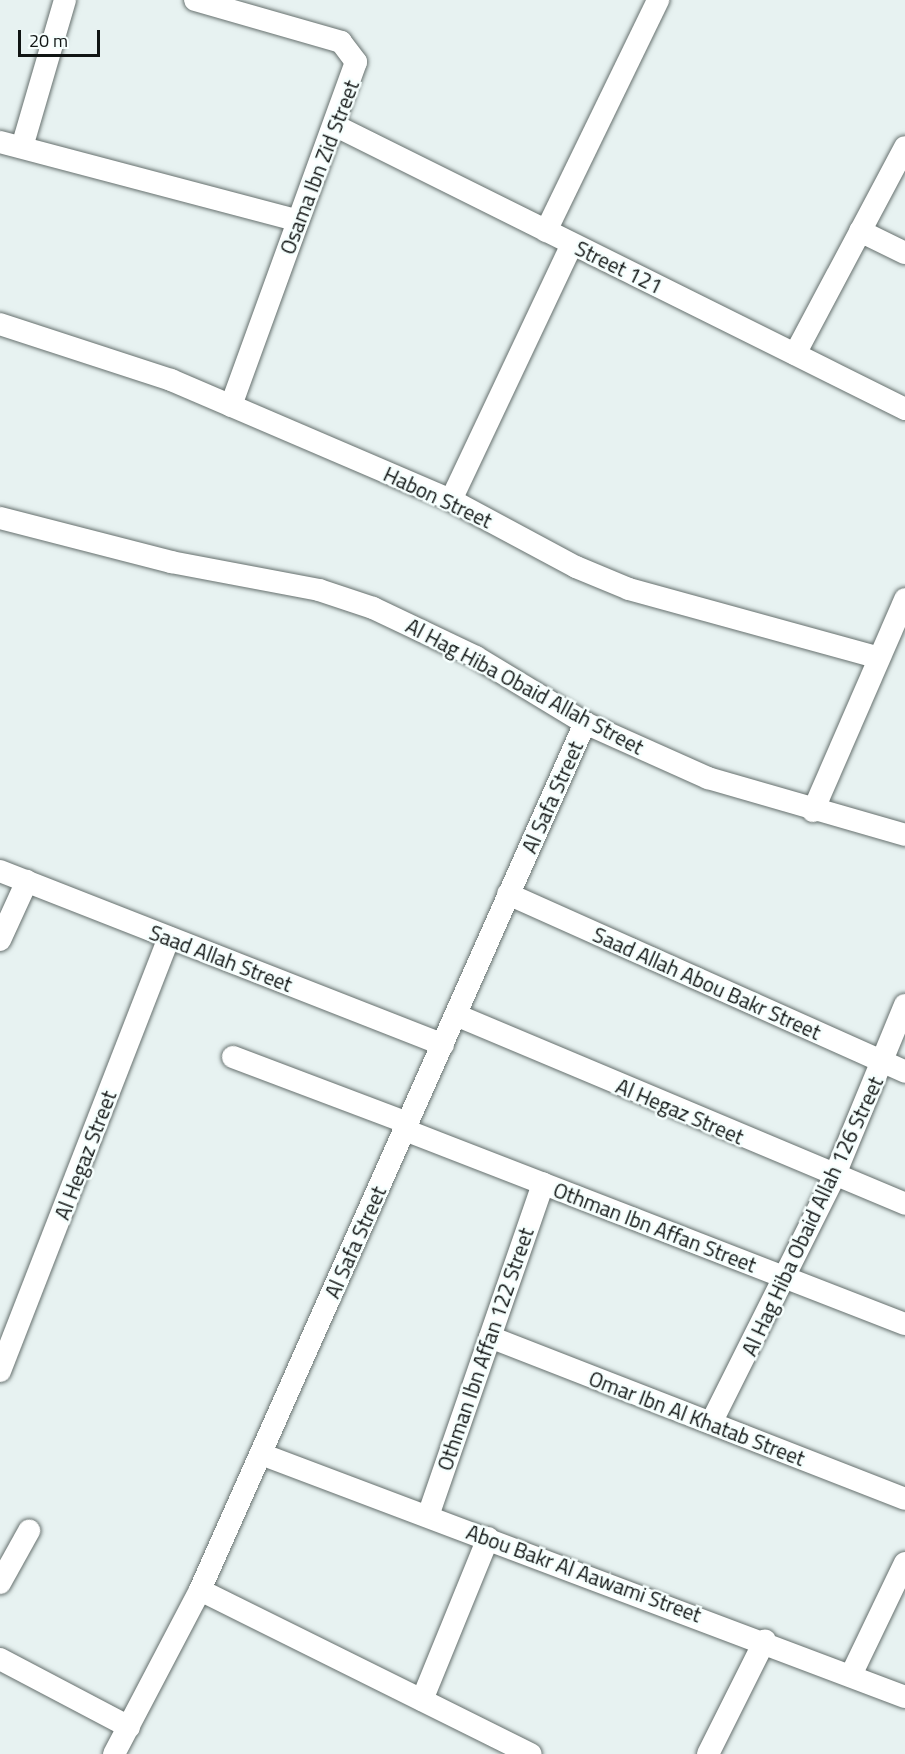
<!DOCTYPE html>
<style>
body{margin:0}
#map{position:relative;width:905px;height:1754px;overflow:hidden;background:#e7f2f1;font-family:"Titillium Web",sans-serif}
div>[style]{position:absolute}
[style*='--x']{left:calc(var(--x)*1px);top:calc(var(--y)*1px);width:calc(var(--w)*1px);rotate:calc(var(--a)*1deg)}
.roads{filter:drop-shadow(0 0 2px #66706e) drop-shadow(0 0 2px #66706e)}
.street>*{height:22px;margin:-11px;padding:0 11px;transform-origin:11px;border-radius:11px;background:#fff}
span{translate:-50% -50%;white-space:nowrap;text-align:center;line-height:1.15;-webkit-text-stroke:5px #f6fffe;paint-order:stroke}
.street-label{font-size:21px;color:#111514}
.scale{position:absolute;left:18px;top:30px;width:82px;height:27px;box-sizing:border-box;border:3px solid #111514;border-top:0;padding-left:8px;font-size:18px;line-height:21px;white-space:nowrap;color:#111514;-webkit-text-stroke:4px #f6fffe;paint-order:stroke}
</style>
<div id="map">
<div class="roads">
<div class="street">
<div style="--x:195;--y:0;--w:152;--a:16"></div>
<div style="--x:341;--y:42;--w:25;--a:53"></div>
<div style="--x:356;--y:62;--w:366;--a:110"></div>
<div style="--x:334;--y:125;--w:638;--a:26.44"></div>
<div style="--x:0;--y:142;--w:306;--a:14.8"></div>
<div style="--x:22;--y:147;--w:153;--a:-73.7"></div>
<div style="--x:546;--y:231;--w:257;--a:-64.1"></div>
<div style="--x:860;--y:231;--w:50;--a:26.1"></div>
<div style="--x:0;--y:324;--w:180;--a:18.1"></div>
<div style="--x:171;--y:380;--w:305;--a:23.2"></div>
<div style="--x:451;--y:500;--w:142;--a:28.2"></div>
<div style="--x:576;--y:567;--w:57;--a:22.5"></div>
<div style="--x:629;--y:589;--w:259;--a:15.4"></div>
<div style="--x:795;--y:354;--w:234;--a:-62"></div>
<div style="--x:451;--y:500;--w:283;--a:-64.7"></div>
<div style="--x:0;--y:518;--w:177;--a:14.4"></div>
<div style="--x:171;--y:562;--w:151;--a:10.7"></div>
<div style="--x:319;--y:590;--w:57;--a:18.4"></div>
<div style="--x:373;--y:608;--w:114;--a:25.4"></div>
<div style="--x:476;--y:657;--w:127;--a:31.2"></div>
<div style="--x:585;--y:723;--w:135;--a:24.1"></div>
<div style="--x:708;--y:778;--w:205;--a:16.1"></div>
<div style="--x:813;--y:811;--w:231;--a:-66.5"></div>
<div style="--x:0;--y:871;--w:476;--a:21.4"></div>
<div style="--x:508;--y:894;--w:435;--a:24.1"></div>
<div style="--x:0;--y:940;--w:65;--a:-65.4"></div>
<div style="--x:456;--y:1015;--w:487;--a:22.8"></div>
<div style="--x:233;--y:1057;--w:187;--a:20.7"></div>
<div style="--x:405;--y:1130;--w:536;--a:21.21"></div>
<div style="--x:490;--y:1337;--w:445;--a:21.3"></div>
<div style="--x:0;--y:1371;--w:465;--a:-68.7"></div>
<div style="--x:711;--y:1423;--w:275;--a:-63.4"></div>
<div style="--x:834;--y:1177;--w:186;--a:-67.6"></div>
<div style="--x:261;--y:1454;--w:688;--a:20.67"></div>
<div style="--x:428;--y:1516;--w:352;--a:-70.9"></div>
<div style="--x:0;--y:1583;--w:60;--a:-60.9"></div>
<div style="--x:200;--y:1590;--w:369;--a:26.4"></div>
<div style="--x:0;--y:1659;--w:146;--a:27.8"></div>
<div style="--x:852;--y:1673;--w:122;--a:-64.3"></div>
<div style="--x:422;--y:1700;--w:175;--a:-67.8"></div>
<div style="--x:114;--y:1754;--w:185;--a:-62.3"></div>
<div style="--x:200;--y:1590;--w:949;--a:-66.06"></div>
<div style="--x:708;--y:1754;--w:127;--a:-63.4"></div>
</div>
</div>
<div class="street-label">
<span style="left:319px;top:167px;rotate:-69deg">Osama Ibn Zid Street</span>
<span style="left:619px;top:267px;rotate:26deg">Street 121</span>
<span style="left:438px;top:497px;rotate:25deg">Habon Street</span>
<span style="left:525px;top:686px;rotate:28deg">Al Hag Hiba Obaid Allah Street</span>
<span style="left:552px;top:797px;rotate:-66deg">Al Safa Street</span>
<span style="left:221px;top:958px;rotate:21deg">Saad Allah Street</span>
<span style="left:707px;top:983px;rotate:24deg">Saad Allah Abou Bakr Street</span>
<span style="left:680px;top:1111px;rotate:23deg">Al Hegaz Street</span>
<span style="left:85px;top:1155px;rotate:-69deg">Al Hegaz Street</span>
<span style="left:812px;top:1216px;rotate:-65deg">Al Hag Hiba Obaid Allah 126 Street</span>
<span style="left:655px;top:1227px;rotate:21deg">Othman Ibn Affan Street</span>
<span style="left:355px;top:1242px;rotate:-66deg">Al Safa Street</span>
<span style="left:485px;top:1349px;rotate:-71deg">Othman Ibn Affan 122 Street</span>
<span style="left:697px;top:1418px;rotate:21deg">Omar Ibn Al Khatab Street</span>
<span style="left:584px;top:1573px;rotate:20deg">Abou Bakr Al Aawami Street</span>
</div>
<div class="scale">20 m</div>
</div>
